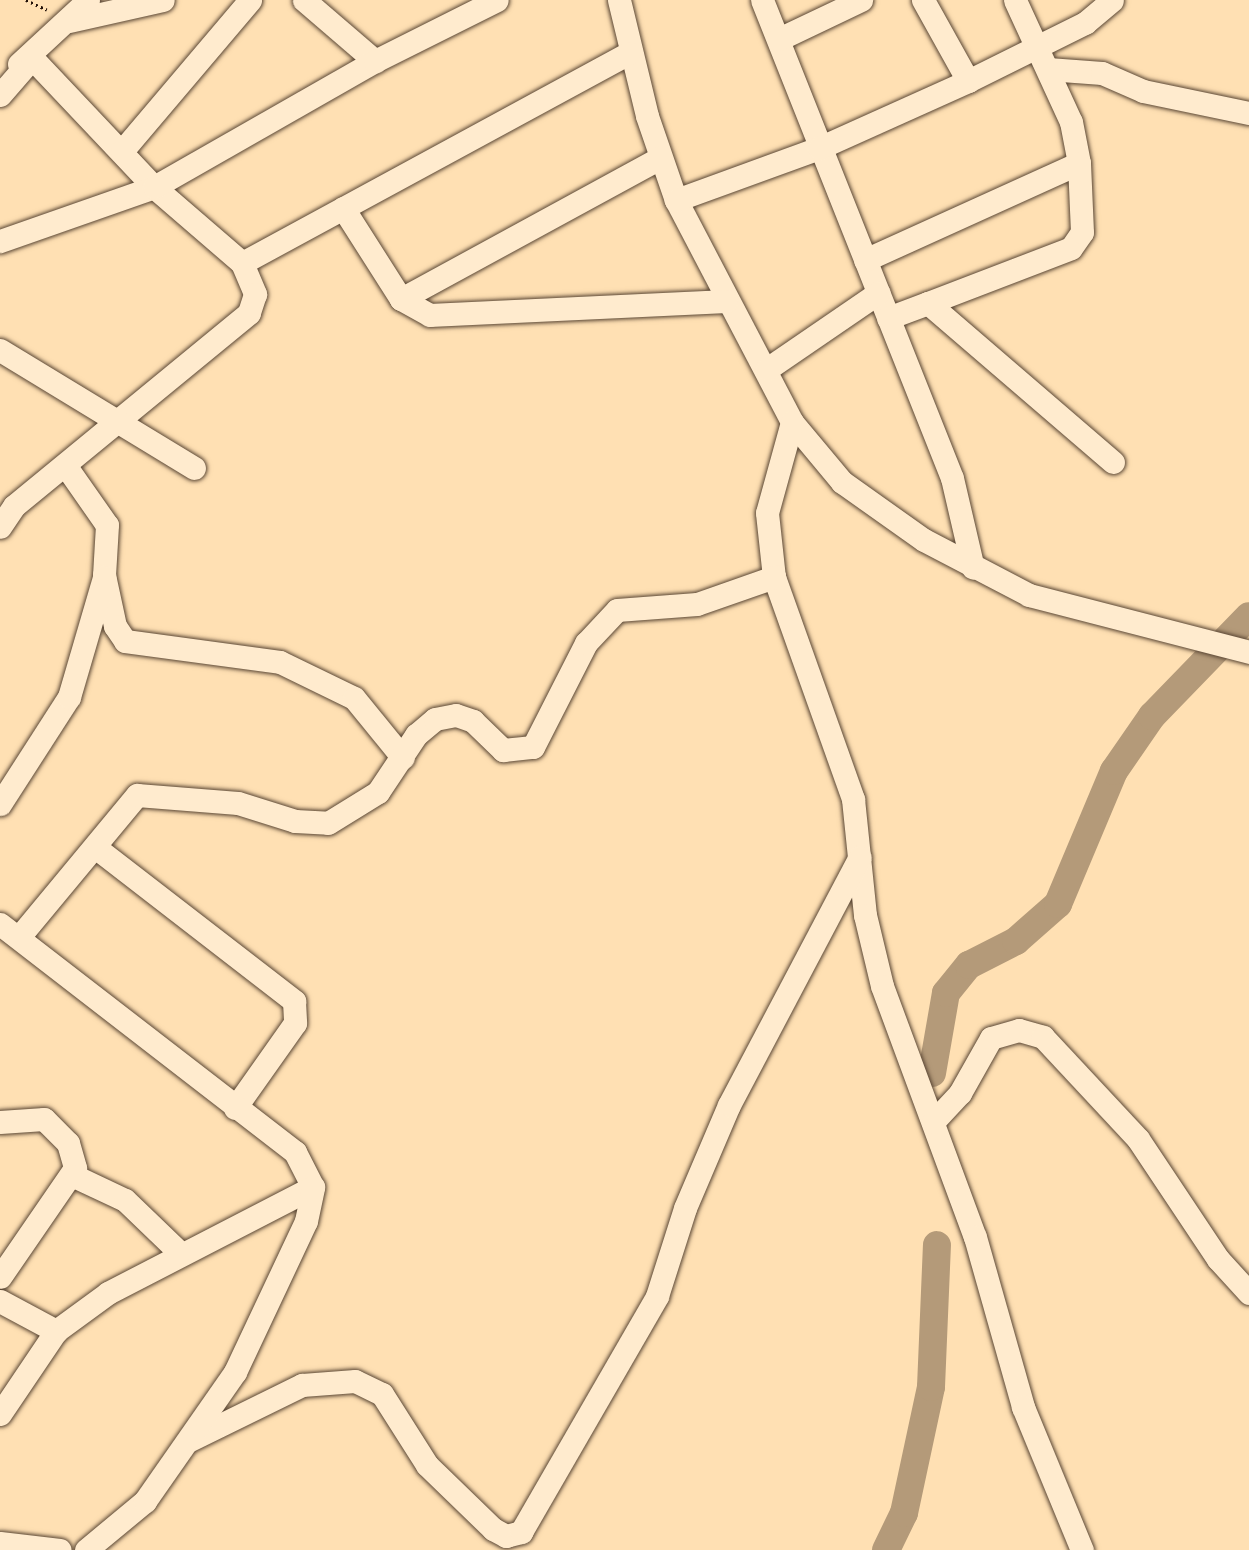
<!DOCTYPE html>
<style>
body{margin:0}
#map{position:relative;width:1249px;height:1550px;overflow:hidden;background:#ffe0b3;font-family:"IM FELL Double Pica",serif}
div>[style]{position:absolute}
[style*='--x']{left:calc(var(--x)*1px);top:calc(var(--y)*1px);width:calc(var(--w)*1px);rotate:calc(var(--a)*1deg)}
.river>*{height:28px;margin:-14px;padding:0 14px;transform-origin:14px;border-radius:14px;background:#b49a79}
.path>*{height:2.5px;margin-top:-1.25px;transform-origin:0;background:repeating-linear-gradient(90deg,#231209 0 2px,transparent 0 5.5px)}
.roads{filter:drop-shadow(0 0 2px #5a4634) drop-shadow(0 0 2px #5a4634)}
.minor>*{height:23px;margin:-11.5px;padding:0 11.5px;transform-origin:11.5px;border-radius:11.5px;background:#ffebce}
span{translate:-50% -50%;white-space:nowrap;text-align:center;line-height:1.15;-webkit-text-stroke:5px #ffebce;paint-order:stroke}
</style>
<div id="map">
<div class="river">
<div style="--x:932;--y:1073;--w:81;--a:-80.1"></div>
<div style="--x:946;--y:993;--w:36;--a:-51"></div>
<div style="--x:969;--y:965;--w:53;--a:-27.1"></div>
<div style="--x:1016;--y:941;--w:56;--a:-41.4"></div>
<div style="--x:1058;--y:904;--w:144;--a:-67.2"></div>
<div style="--x:1114;--y:771;--w:67;--a:-55.4"></div>
<div style="--x:1152;--y:716;--w:139;--a:-45.9"></div>
<div style="--x:886;--y:1550;--w:41;--a:-64.1"></div>
<div style="--x:904;--y:1513;--w:129;--a:-77.9"></div>
<div style="--x:931;--y:1387;--w:142;--a:-87.6"></div>
</div>
<div class="path">
<div style="--x:26;--y:0;--w:23;--a:25"></div>
</div>
<div class="roads">
<div class="minor">
<div style="--x:304;--y:0;--w:94;--a:40.7"></div>
<div style="--x:619;--y:0;--w:119;--a:76.4"></div>
<div style="--x:647;--y:116;--w:89;--a:71"></div>
<div style="--x:676;--y:200;--w:250;--a:62.4"></div>
<div style="--x:792;--y:422;--w:78;--a:50.2"></div>
<div style="--x:842;--y:482;--w:100;--a:35.3"></div>
<div style="--x:924;--y:540;--w:119;--a:27.6"></div>
<div style="--x:1029;--y:595;--w:227;--a:14.5"></div>
<div style="--x:762;--y:0;--w:514;--a:68.32"></div>
<div style="--x:952;--y:478;--w:92;--a:76.9"></div>
<div style="--x:923;--y:0;--w:93;--a:60.9"></div>
<div style="--x:69;--y:21;--w:96;--a:-12.6"></div>
<div style="--x:779;--y:39;--w:91;--a:-25.4"></div>
<div style="--x:19;--y:64;--w:94;--a:-42.8"></div>
<div style="--x:1048;--y:69;--w:54;--a:4.2"></div>
<div style="--x:1102;--y:73;--w:45;--a:23.7"></div>
<div style="--x:1143;--y:91;--w:108;--a:11.7"></div>
<div style="--x:0;--y:95;--w:49;--a:-49.1"></div>
<div style="--x:32;--y:58;--w:178;--a:46.6"></div>
<div style="--x:154;--y:187;--w:116;--a:40.8"></div>
<div style="--x:242;--y:263;--w:34;--a:67"></div>
<div style="--x:255;--y:294;--w:20;--a:108"></div>
<div style="--x:249;--y:313;--w:304;--a:140.6"></div>
<div style="--x:14;--y:506;--w:25;--a:124"></div>
<div style="--x:122;--y:151;--w:198;--a:-49.7"></div>
<div style="--x:676;--y:200;--w:152;--a:-20"></div>
<div style="--x:819;--y:148;--w:163;--a:-24.2"></div>
<div style="--x:968;--y:81;--w:131;--a:-26.4"></div>
<div style="--x:1085;--y:23;--w:35;--a:-40"></div>
<div style="--x:343;--y:208;--w:108;--a:57.5"></div>
<div style="--x:401;--y:299;--w:33;--a:29"></div>
<div style="--x:430;--y:315;--w:296;--a:-2.7"></div>
<div style="--x:0;--y:241;--w:163;--a:-19.3"></div>
<div style="--x:154;--y:187;--w:254;--a:-29.7"></div>
<div style="--x:375;--y:61;--w:136;--a:-26.6"></div>
<div style="--x:865;--y:260;--w:235;--a:-24.4"></div>
<div style="--x:1079;--y:163;--w:42;--a:-101"></div>
<div style="--x:1071;--y:122;--w:134;--a:-114.7"></div>
<div style="--x:242;--y:263;--w:440;--a:-28.5"></div>
<div style="--x:401;--y:299;--w:295;--a:-28.6"></div>
<div style="--x:928;--y:303;--w:153;--a:-21"></div>
<div style="--x:1071;--y:248;--w:19;--a:-55"></div>
<div style="--x:1082;--y:232;--w:69;--a:-92.5"></div>
<div style="--x:888;--y:318;--w:43;--a:-20.6"></div>
<div style="--x:928;--y:303;--w:244;--a:40.7"></div>
<div style="--x:0;--y:350;--w:227;--a:31.3"></div>
<div style="--x:767;--y:369;--w:135;--a:-34.4"></div>
<div style="--x:792;--y:422;--w:94;--a:105.4"></div>
<div style="--x:767;--y:513;--w:64;--a:83.8"></div>
<div style="--x:774;--y:577;--w:236;--a:70.4"></div>
<div style="--x:853;--y:799;--w:117;--a:84.1"></div>
<div style="--x:865;--y:915;--w:73;--a:76.5"></div>
<div style="--x:882;--y:986;--w:268;--a:69.7"></div>
<div style="--x:975;--y:1237;--w:177;--a:74.2"></div>
<div style="--x:1023;--y:1407;--w:155;--a:67.6"></div>
<div style="--x:65;--y:465;--w:73;--a:55"></div>
<div style="--x:107;--y:525;--w:50;--a:93.4"></div>
<div style="--x:104;--y:575;--w:52;--a:77.8"></div>
<div style="--x:115;--y:626;--w:18;--a:56"></div>
<div style="--x:125;--y:641;--w:156;--a:7.7"></div>
<div style="--x:280;--y:662;--w:82;--a:25.9"></div>
<div style="--x:354;--y:698;--w:77;--a:50.8"></div>
<div style="--x:0;--y:804;--w:127;--a:-57.2"></div>
<div style="--x:69;--y:697;--w:125;--a:-73.7"></div>
<div style="--x:95;--y:847;--w:252;--a:37.7"></div>
<div style="--x:294;--y:1001;--w:22;--a:87"></div>
<div style="--x:295;--y:1023;--w:104;--a:125.2"></div>
<div style="--x:0;--y:924;--w:373;--a:37.7"></div>
<div style="--x:295;--y:1152;--w:39;--a:63"></div>
<div style="--x:313;--y:1187;--w:231;--a:152.7"></div>
<div style="--x:108;--y:1293;--w:64;--a:143.8"></div>
<div style="--x:56;--y:1331;--w:100;--a:124"></div>
<div style="--x:19;--y:937;--w:185;--a:-50.3"></div>
<div style="--x:137;--y:795;--w:101;--a:4.5"></div>
<div style="--x:238;--y:803;--w:60;--a:17.5"></div>
<div style="--x:295;--y:821;--w:33;--a:3"></div>
<div style="--x:328;--y:823;--w:59;--a:-31.8"></div>
<div style="--x:378;--y:792;--w:69;--a:-56.3"></div>
<div style="--x:416;--y:735;--w:25;--a:-40"></div>
<div style="--x:435;--y:719;--w:21;--a:-11"></div>
<div style="--x:456;--y:715;--w:18;--a:19"></div>
<div style="--x:473;--y:721;--w:42;--a:44"></div>
<div style="--x:503;--y:750;--w:30;--a:-6"></div>
<div style="--x:533;--y:747;--w:117;--a:-63"></div>
<div style="--x:586;--y:643;--w:45;--a:-46.8"></div>
<div style="--x:617;--y:610;--w:80;--a:-4.3"></div>
<div style="--x:697;--y:604;--w:82;--a:-19.3"></div>
<div style="--x:0;--y:1122;--w:44;--a:-3.9"></div>
<div style="--x:44;--y:1119;--w:34;--a:45"></div>
<div style="--x:68;--y:1143;--w:26;--a:74"></div>
<div style="--x:75;--y:1168;--w:132;--a:124.5"></div>
<div style="--x:933;--y:1122;--w:40;--a:-47"></div>
<div style="--x:960;--y:1093;--w:63;--a:-60.6"></div>
<div style="--x:991;--y:1038;--w:29;--a:-16"></div>
<div style="--x:1019;--y:1030;--w:25;--a:16"></div>
<div style="--x:1043;--y:1037;--w:139;--a:47"></div>
<div style="--x:1138;--y:1139;--w:144;--a:56.3"></div>
<div style="--x:1218;--y:1259;--w:46;--a:47.6"></div>
<div style="--x:74;--y:1176;--w:56;--a:25.2"></div>
<div style="--x:125;--y:1200;--w:75;--a:43.9"></div>
<div style="--x:0;--y:1301;--w:64;--a:28.2"></div>
<div style="--x:190;--y:1440;--w:125;--a:-26.2"></div>
<div style="--x:302;--y:1385;--w:53;--a:-4.3"></div>
<div style="--x:355;--y:1381;--w:30;--a:26"></div>
<div style="--x:382;--y:1394;--w:84;--a:57.6"></div>
<div style="--x:427;--y:1465;--w:92;--a:44.1"></div>
<div style="--x:493;--y:1529;--w:15;--a:28"></div>
<div style="--x:506;--y:1536;--w:16;--a:-15"></div>
<div style="--x:521;--y:1532;--w:272;--a:-60"></div>
<div style="--x:657;--y:1296;--w:92;--a:-72.3"></div>
<div style="--x:685;--y:1208;--w:112;--a:-66.9"></div>
<div style="--x:729;--y:1105;--w:280;--a:-62.2"></div>
<div style="--x:0;--y:1543;--w:60;--a:6.7"></div>
<div style="--x:86;--y:1550;--w:77;--a:-39.7"></div>
<div style="--x:145;--y:1501;--w:157;--a:-55.1"></div>
<div style="--x:235;--y:1372;--w:167;--a:-64.8"></div>
<div style="--x:306;--y:1221;--w:35;--a:-78"></div>
</div>
</div>
</div>
